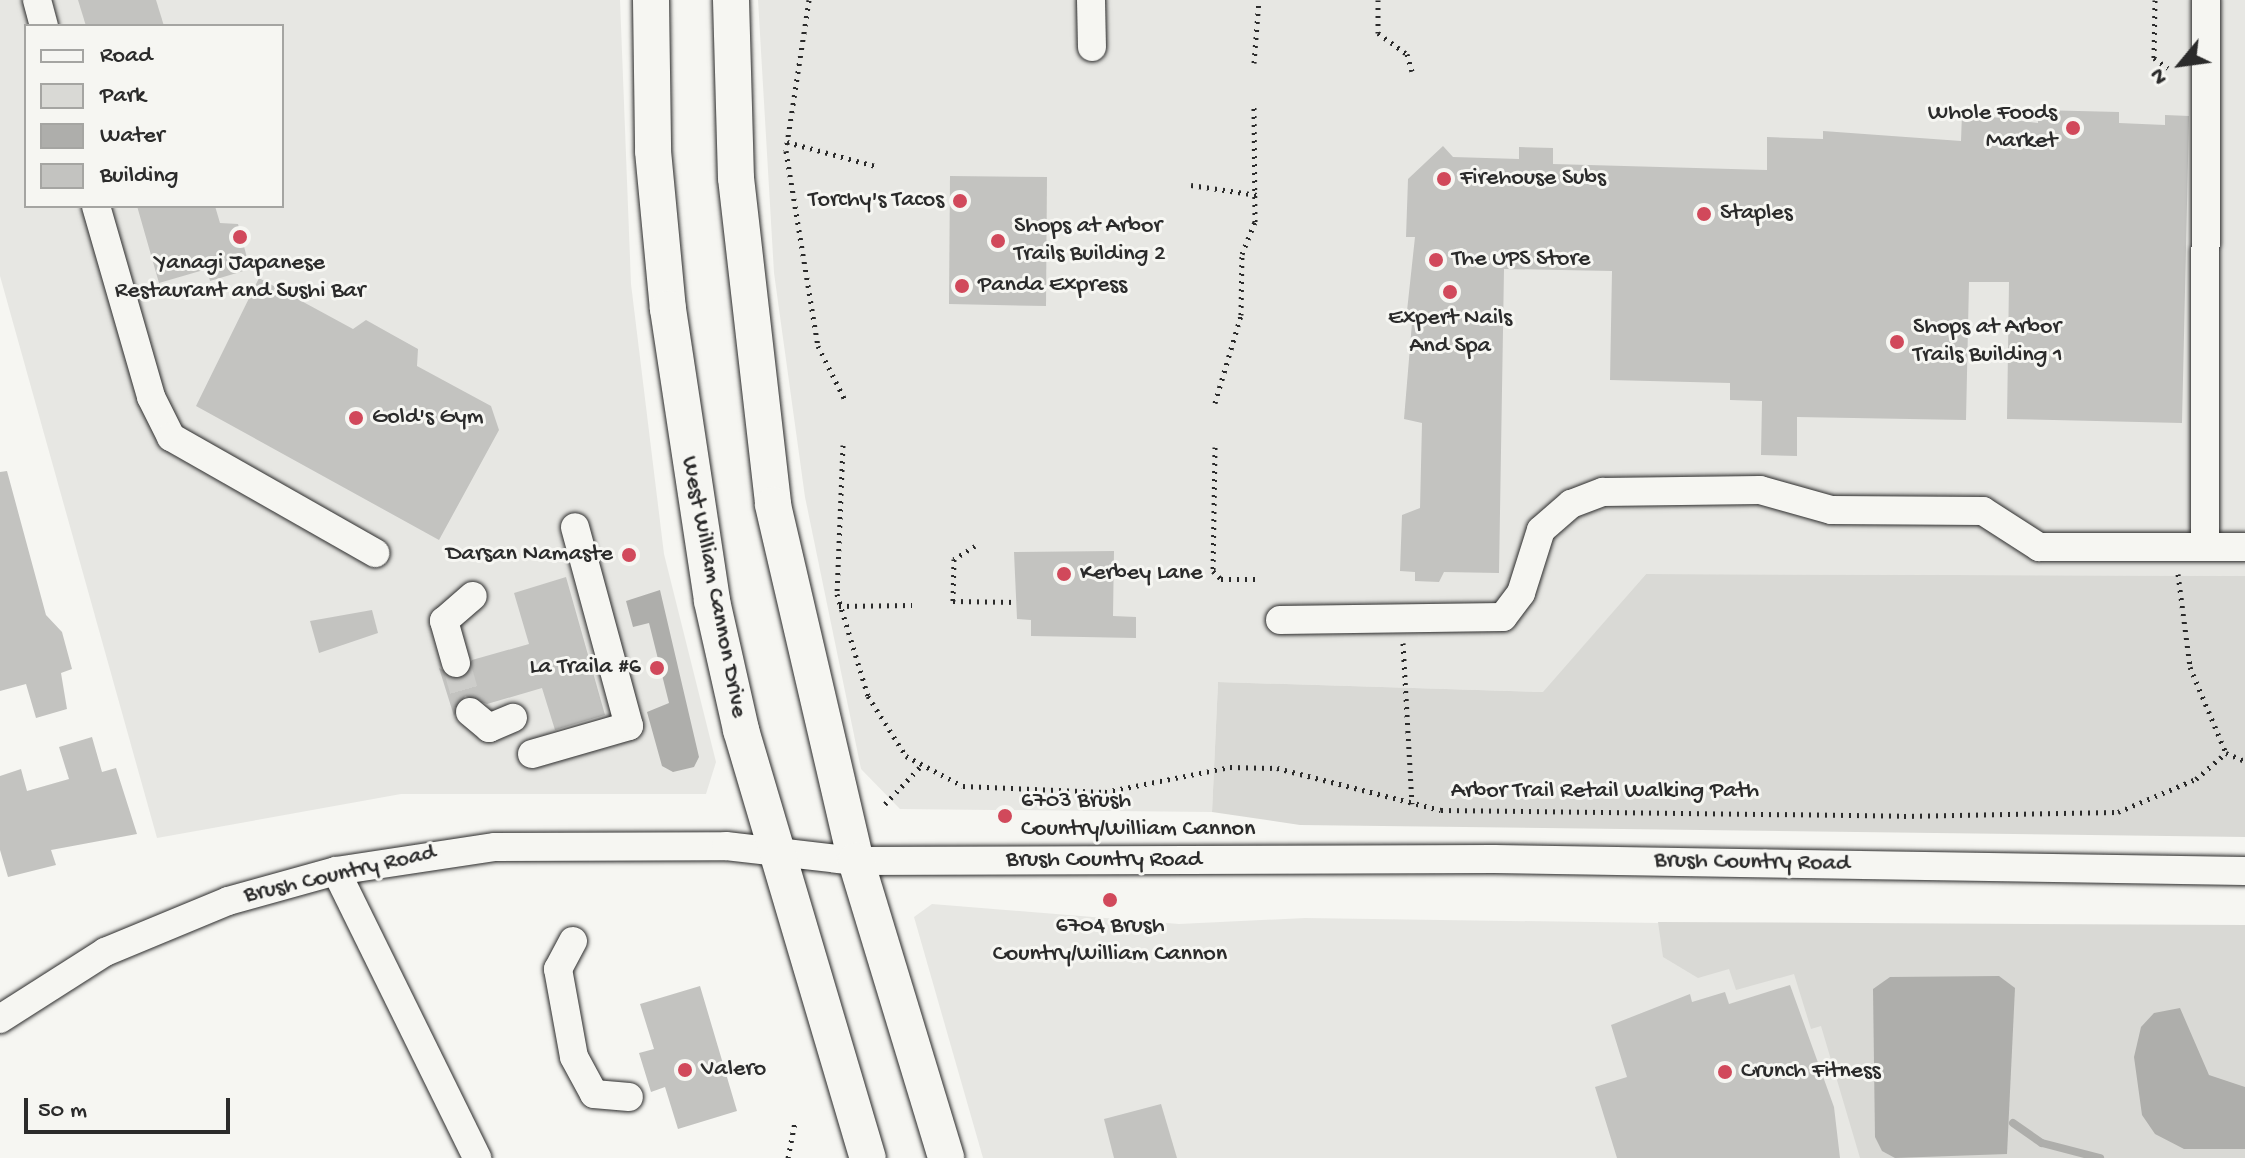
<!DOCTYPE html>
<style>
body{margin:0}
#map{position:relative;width:2245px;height:1158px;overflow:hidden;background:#f6f6f2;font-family:"Gochi Hand",sans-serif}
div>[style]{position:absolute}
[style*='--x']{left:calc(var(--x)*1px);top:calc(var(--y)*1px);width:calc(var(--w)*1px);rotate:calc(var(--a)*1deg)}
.built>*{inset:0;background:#e7e7e3}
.green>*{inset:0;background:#d9d9d5}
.water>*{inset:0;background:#aeaeab}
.stream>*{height:8px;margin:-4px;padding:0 4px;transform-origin:4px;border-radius:4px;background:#aeaeab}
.building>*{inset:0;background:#c3c3c0}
.minor-tunnel>*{height:28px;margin-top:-14px;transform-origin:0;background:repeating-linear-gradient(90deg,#cdcdca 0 28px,transparent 0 42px)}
.path>*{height:5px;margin-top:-2.5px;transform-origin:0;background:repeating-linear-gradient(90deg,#2b2b2b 0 2px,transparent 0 8px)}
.roads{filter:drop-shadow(0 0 2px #2b2b2b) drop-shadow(0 0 2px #2b2b2b)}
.minor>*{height:28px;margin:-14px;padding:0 14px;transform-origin:14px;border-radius:14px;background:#f6f6f2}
.major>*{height:36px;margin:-18px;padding:0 18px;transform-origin:18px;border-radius:18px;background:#f6f6f2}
.dots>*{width:22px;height:22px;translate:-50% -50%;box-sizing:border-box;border:4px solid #f6f6f2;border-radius:50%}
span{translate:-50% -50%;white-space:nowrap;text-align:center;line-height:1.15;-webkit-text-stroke:6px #f6f6f2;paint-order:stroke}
.poi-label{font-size:24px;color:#2b2b2b}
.right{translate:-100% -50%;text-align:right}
.left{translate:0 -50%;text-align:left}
.street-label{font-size:24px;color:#2b2b2b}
.legend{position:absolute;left:24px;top:24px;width:260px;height:184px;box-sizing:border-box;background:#f6f6f2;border:2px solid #a5a5a2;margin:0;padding:10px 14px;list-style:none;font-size:24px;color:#2b2b2b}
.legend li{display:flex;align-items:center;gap:16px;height:40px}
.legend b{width:40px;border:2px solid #a5a5a2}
.north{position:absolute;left:2141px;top:24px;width:80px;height:80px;-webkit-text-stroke:6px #f6f6f2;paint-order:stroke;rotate:241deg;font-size:22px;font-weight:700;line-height:32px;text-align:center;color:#2b2b2b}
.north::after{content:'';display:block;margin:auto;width:28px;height:36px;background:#2b2b2b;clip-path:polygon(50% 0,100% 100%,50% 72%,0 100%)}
.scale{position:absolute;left:24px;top:1098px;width:206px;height:36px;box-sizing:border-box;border:4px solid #2b2b2b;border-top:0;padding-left:10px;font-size:24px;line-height:28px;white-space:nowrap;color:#2b2b2b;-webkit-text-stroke:6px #f6f6f2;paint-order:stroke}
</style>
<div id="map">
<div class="built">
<div style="clip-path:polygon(evenodd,0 0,620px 0,631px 284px,664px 554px,716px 762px,706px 794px,401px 794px,157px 838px,0 276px,0 0,26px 26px,282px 26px,282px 206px,26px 206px,26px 26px)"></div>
<div style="clip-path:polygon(758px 0,2245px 0,2245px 576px,1646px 574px,1544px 692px,1218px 682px,1212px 812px,900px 809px,861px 769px,805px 497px,774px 273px)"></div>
<div style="clip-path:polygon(932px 904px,1179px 924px,1305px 918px,2217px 931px,2245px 1158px,983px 1158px,914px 917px)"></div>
</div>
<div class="green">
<div style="clip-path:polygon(1646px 574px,2245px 576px,2245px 837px,1300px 825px,1212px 812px,1218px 682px,1543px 692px)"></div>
<div style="clip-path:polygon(1658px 922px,2245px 925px,2245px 1158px,1860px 1158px,1821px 1026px,1811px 1029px,1794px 974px,1736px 990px,1729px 969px,1698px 978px,1663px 957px)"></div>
</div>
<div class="water">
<div style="clip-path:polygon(660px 590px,699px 757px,694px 767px,673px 772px,662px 766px,647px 712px,669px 703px,649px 623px,633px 627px,626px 601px)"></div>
<div style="clip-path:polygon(1999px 976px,2015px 988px,2007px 1154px,1895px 1158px,1882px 1151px,1875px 1137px,1873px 989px,1890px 977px)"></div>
<div style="clip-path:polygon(2180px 1008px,2209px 1075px,2245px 1087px,2245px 1149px,2184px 1149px,2155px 1134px,2142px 1115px,2134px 1057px,2141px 1027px,2154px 1013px)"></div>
</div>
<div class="stream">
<div style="--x:2013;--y:1123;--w:35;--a:35"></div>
<div style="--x:2042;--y:1143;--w:60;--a:14.5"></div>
</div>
<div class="building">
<div style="clip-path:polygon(78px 0,156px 0,164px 26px,86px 26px)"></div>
<div style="clip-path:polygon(2038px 110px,2119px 112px,2119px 123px,2165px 125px,2165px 115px,2189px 116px,2182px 423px,2007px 419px,2009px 282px,1969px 282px,1966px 420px,1797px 417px,1797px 456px,1761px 455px,1762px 401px,1730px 400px,1730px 383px,1610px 380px,1612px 271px,1504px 269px,1499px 573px,1444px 572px,1439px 582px,1415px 581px,1415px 572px,1400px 571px,1402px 515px,1420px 508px,1422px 423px,1404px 419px,1413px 311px,1407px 311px,1415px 237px,1406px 237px,1408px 179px,1443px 146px,1453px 157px,1519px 159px,1519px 147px,1553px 148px,1553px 164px,1767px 170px,1767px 137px,1823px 139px,1823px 131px,1961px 141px,1962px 113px,2038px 123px)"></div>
<div style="clip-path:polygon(950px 176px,1047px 177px,1046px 306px,949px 304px)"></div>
<div style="clip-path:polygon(137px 206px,215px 206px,220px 223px,238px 224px,250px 269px,210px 281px,207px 269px,159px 283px)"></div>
<div style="clip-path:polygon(259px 278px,353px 329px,366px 320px,391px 334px,418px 349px,417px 366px,491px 406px,499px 430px,439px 540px,196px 406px)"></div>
<div style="clip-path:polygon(7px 471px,46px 615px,62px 632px,72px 669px,61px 673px,67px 709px,36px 718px,26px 684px,0 691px,0 472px)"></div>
<div style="clip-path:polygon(1114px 551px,1113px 616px,1136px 617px,1136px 638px,1031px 636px,1031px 620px,1017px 619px,1014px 552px)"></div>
<div style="clip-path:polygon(566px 577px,605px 715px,555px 730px,542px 688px,487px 704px,465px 696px,454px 716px,439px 668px,460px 679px,472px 660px,529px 644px,514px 593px)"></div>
<div style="clip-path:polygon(372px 610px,378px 633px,319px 653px,310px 621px)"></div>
<div style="clip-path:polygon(92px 737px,102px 772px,116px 768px,137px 834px,51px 850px,56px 865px,8px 877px,0 850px,0 776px,21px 769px,27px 791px,69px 779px,59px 747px)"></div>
<div style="clip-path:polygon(1790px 985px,1834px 1107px,1840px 1158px,1617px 1158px,1595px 1087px,1627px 1077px,1611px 1025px,1690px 994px,1692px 1002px,1725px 992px,1729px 1004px)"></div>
<div style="clip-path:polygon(700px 986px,737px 1111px,678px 1129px,665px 1087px,651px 1092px,639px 1053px,654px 1049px,640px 1004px)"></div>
<div style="clip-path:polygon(1161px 1104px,1177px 1158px,1114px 1158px,1104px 1119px)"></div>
</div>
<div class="minor-tunnel">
<div style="--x:456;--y:663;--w:51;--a:74.1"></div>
</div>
<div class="path">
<div style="--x:809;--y:0;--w:153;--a:98.7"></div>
<div style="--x:786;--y:151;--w:198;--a:80.7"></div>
<div style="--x:818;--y:346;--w:60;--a:63.4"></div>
<div style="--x:1378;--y:0;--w:33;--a:90"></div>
<div style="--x:1378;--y:33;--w:36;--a:36"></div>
<div style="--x:1407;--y:54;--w:18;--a:74"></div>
<div style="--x:2155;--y:0;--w:58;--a:91"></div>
<div style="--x:2154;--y:58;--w:17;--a:36"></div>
<div style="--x:1254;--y:63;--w:63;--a:-85.5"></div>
<div style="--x:787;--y:142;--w:95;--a:15.2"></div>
<div style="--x:1191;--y:185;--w:67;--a:8.6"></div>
<div style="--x:1215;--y:403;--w:92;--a:-73.5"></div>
<div style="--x:1241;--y:315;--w:61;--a:-89.1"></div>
<div style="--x:1242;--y:254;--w:35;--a:-68"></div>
<div style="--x:1255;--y:222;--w:115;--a:-90.5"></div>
<div style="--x:843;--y:445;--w:149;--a:92.3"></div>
<div style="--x:837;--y:594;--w:107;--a:73.1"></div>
<div style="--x:868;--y:696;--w:71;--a:57.7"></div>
<div style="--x:906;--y:756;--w:64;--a:27.8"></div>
<div style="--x:963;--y:786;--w:142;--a:2.4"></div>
<div style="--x:1105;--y:792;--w:127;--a:-11.3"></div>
<div style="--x:1230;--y:767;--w:47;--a:1.2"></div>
<div style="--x:1277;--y:768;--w:169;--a:14.4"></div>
<div style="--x:1441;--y:810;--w:463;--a:0.7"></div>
<div style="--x:1904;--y:816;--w:214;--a:-1.1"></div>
<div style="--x:2118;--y:812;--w:85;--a:-22.9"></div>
<div style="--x:2196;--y:779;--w:40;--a:-41"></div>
<div style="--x:2226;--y:753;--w:21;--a:23"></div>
<div style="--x:1215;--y:447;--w:124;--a:90.9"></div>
<div style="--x:1213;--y:571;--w:11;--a:45"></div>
<div style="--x:1221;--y:579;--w:36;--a:0"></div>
<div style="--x:975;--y:546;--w:25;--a:148"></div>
<div style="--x:954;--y:559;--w:42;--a:91.4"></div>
<div style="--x:953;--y:601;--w:64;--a:0.9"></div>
<div style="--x:2178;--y:574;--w:94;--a:82.6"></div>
<div style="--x:2190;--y:667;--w:93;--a:67.3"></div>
<div style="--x:839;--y:606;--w:73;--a:-0.8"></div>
<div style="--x:1403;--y:643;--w:161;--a:86.8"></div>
<div style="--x:885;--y:804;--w:51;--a:-46.6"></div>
<div style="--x:788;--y:1158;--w:38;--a:-79"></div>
</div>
<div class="roads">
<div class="minor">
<div style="--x:37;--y:0;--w:27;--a:75"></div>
<div style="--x:1091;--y:0;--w:47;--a:88.8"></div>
<div style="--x:96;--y:206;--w:199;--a:73.9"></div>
<div style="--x:151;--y:397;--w:45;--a:63.4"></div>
<div style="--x:171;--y:437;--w:235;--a:29.6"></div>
<div style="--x:2205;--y:546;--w:546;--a:-89.9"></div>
<div style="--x:1280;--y:620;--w:223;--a:-0.8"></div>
<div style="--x:1503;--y:617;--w:30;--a:-53"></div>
<div style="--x:1521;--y:593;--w:66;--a:-72.4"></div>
<div style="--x:1541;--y:530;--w:40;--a:-41"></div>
<div style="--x:1571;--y:504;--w:34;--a:-21"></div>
<div style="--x:1603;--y:492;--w:157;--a:-0.7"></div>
<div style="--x:1760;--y:490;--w:74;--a:15.7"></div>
<div style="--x:1831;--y:510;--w:152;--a:0.4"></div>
<div style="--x:1983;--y:511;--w:67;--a:32.7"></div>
<div style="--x:2039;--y:547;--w:206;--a:0"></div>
<div style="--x:456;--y:663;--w:44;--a:-105.9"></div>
<div style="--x:444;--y:621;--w:38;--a:-41"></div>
<div style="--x:470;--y:712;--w:25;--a:40"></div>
<div style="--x:489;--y:728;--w:26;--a:-23"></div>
<div style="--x:532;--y:754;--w:101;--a:-16.1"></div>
<div style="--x:629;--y:726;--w:206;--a:-105.2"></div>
<div style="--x:336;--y:871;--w:320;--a:63.8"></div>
<div style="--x:573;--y:941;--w:32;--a:118"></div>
<div style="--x:558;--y:969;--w:89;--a:79.7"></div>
<div style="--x:574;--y:1057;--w:42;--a:61.6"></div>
<div style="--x:594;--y:1094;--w:35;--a:5"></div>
<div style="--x:0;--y:1019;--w:125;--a:-32.5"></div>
<div style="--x:105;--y:952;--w:133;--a:-22.5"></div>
<div style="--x:228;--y:901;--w:112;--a:-15.5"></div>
<div style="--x:336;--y:871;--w:161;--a:-8.6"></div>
<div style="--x:495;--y:847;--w:231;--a:-0.2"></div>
<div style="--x:726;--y:846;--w:131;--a:6.6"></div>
<div style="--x:856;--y:861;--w:638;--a:-0.18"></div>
<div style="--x:1494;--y:859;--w:751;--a:0.92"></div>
</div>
<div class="major">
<div style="--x:651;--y:0;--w:151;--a:89.2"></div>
<div style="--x:653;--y:151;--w:159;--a:84.6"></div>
<div style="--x:668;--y:309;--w:295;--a:81.4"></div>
<div style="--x:712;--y:601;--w:132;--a:77.3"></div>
<div style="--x:741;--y:730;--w:446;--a:73.5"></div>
<div style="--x:731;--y:0;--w:178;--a:88.4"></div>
<div style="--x:736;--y:178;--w:329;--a:83.5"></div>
<div style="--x:773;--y:505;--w:366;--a:76.9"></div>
<div style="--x:856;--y:861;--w:310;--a:73.1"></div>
</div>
</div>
<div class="dots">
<div style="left:2073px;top:128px;background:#d1495b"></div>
<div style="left:1444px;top:179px;background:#d1495b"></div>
<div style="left:960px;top:201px;background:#d1495b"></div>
<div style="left:1704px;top:214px;background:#d1495b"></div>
<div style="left:240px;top:237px;background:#d1495b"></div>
<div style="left:998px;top:241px;background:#d1495b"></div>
<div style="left:1436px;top:260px;background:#d1495b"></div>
<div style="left:962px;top:286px;background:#d1495b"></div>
<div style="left:1450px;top:292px;background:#d1495b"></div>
<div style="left:1897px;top:342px;background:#d1495b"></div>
<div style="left:356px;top:418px;background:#d1495b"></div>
<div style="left:629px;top:555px;background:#d1495b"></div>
<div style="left:1064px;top:574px;background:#d1495b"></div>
<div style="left:657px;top:668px;background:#d1495b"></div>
<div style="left:1005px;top:816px;background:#d1495b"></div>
<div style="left:1110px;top:900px;background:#d1495b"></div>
<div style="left:685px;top:1070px;background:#d1495b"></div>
<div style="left:1725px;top:1072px;background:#d1495b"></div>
</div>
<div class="poi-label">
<span class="right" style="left:2057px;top:128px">Whole Foods<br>Market</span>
<span class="left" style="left:1460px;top:179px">Firehouse Subs</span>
<span class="right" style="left:944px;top:201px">Torchy's Tacos</span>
<span class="left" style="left:1720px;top:214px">Staples</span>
<span class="left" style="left:1014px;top:241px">Shops at Arbor<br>Trails Building 2</span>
<span class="left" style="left:1452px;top:260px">The UPS Store</span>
<span style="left:240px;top:278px">Yanagi Japanese<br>Restaurant and Sushi Bar</span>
<span class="left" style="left:978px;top:286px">Panda Express</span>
<span style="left:1450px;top:333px">Expert Nails<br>And Spa</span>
<span class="left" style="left:1913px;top:342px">Shops at Arbor<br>Trails Building 1</span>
<span class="left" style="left:372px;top:418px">Gold's Gym</span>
<span class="right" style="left:613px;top:555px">Darsan Namaste</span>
<span class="left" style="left:1080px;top:574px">Kerbey Lane</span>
<span class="right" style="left:641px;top:668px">La Traila #6</span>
<span class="left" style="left:1021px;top:816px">6703 Brush<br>Country/William Cannon</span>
<span style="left:1110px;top:941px">6704 Brush<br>Country/William Cannon</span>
<span class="left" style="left:701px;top:1070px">Valero</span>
<span class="left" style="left:1741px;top:1072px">Crunch Fitness</span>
</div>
<div class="street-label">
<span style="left:713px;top:587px;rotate:79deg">West William Cannon Drive</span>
<span style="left:1605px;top:792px">Arbor Trail Retail Walking Path</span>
<span style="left:1104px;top:861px">Brush Country Road</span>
<span style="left:1752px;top:863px;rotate:1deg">Brush Country Road</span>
<span style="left:340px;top:875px;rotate:-13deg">Brush Country Road</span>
</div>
<ul class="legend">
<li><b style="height:10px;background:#f6f6f2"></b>Road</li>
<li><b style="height:22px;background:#d9d9d5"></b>Park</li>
<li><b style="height:22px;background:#aeaeab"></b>Water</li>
<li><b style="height:22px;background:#c3c3c0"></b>Building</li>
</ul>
<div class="north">N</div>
<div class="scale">50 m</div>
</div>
